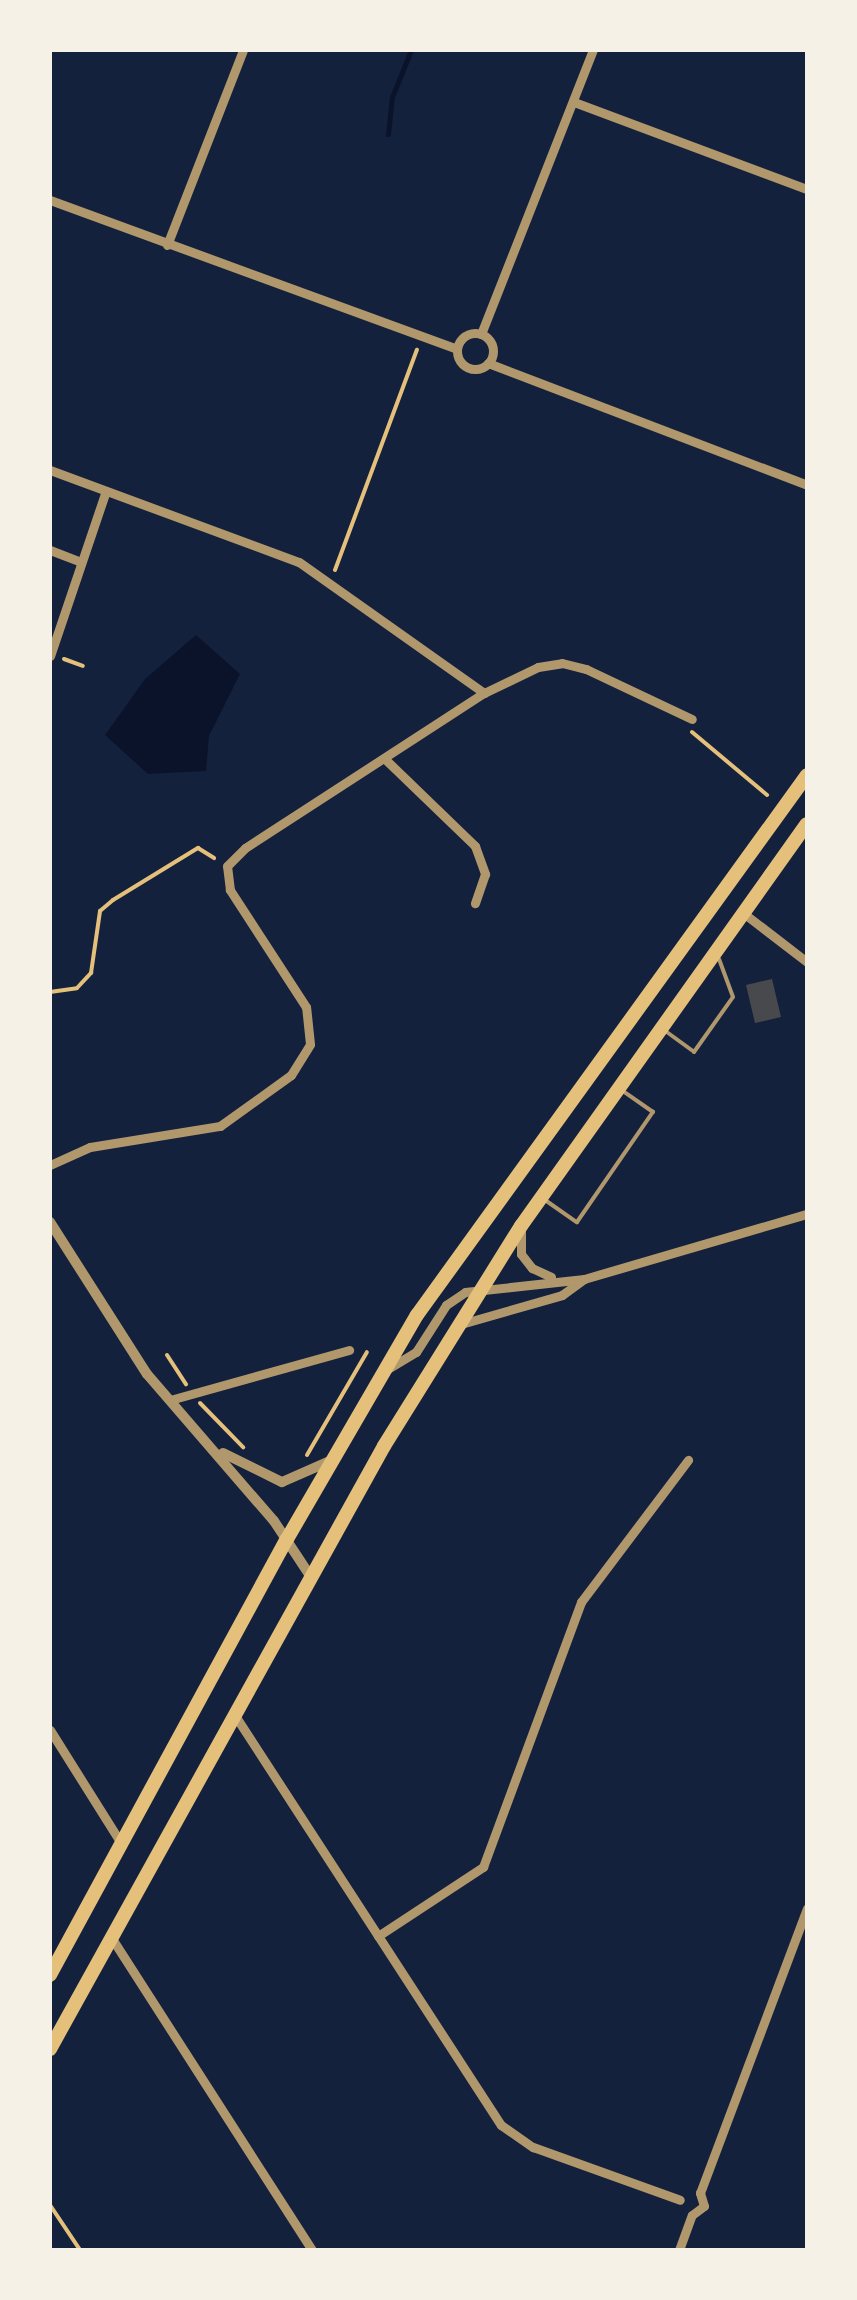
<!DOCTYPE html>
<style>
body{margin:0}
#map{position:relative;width:857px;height:2300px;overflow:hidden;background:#14213d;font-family:"PT Sans Narrow",sans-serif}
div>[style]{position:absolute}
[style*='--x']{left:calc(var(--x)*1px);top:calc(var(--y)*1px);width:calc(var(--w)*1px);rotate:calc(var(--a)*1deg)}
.water>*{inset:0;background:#0b132b}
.stream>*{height:5px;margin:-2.5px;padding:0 2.5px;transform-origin:2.5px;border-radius:2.5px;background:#0b132b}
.building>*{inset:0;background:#48494c}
.path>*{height:4px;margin:-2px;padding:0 2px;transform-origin:2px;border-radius:2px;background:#e5c07b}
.service>*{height:4px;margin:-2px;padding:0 2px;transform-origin:2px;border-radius:2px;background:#b1986c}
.minor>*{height:9px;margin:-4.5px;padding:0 4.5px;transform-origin:4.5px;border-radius:4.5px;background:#b1986c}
.minor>.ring{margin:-4.5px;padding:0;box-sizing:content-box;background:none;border:9px solid #b1986c;border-radius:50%}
.tertiary>*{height:10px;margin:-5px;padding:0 5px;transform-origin:5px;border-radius:5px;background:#b1986c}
.trunk>*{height:14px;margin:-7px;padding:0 7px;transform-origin:7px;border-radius:7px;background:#e5c07b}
span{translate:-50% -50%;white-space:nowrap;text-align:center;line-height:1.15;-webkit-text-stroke:10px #f6f1e7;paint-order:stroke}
.frame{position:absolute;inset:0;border:52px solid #f6f1e7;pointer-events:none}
</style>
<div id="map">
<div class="water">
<div style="clip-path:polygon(196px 635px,240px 674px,209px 736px,206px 771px,148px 774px,105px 735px,145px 679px)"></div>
</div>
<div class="stream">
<div style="--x:388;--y:134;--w:37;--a:-84"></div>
<div style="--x:392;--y:97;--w:51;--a:-68"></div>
</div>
<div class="building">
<div style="clip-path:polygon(772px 979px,781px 1017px,755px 1023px,746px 985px)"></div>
</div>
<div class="path">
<div style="--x:335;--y:570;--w:235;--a:-69.6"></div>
<div style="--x:64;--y:659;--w:20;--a:20"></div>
<div style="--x:692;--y:732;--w:98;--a:40"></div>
<div style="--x:50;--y:992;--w:27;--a:-8"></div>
<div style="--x:77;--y:988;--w:21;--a:-47"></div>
<div style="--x:91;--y:973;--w:63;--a:-81.7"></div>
<div style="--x:100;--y:911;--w:17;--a:-40"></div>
<div style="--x:113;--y:900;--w:100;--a:-31.5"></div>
<div style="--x:198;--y:848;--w:19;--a:32"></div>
<div style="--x:167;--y:1355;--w:35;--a:57"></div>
<div style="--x:200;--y:1403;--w:62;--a:45.7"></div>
<div style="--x:307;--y:1455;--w:119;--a:-59.8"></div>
<div style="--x:50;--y:2205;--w:54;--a:56.3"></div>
</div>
<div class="service">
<div style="--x:664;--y:1030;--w:37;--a:36"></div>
<div style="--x:694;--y:1052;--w:67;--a:-54.7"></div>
<div style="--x:733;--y:997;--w:40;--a:-110.2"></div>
<div style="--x:545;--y:1200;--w:39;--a:35"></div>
<div style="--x:577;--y:1222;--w:134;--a:-55.4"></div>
<div style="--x:653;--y:1112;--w:37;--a:-145"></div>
</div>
<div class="minor">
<div style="--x:574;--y:102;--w:249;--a:20.5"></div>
<div style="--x:50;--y:200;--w:433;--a:20.1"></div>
<div style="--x:167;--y:245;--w:209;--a:-68.7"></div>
<div class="ring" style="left:457px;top:333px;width:27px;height:27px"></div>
<div style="--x:481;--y:334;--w:305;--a:-68.5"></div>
<div style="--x:488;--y:363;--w:342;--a:20.9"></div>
<div style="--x:50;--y:470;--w:265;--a:20.3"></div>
<div style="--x:299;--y:562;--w:227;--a:35.3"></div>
<div style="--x:50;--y:550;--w:33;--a:21"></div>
<div style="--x:50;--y:656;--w:174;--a:-71.3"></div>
<div style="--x:386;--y:760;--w:124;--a:44"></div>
<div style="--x:475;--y:846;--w:30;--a:70"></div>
<div style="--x:485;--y:874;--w:31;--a:109"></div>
<div style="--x:742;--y:912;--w:82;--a:37.6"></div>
<div style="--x:50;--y:1165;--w:44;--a:-24.2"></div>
<div style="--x:90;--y:1147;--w:132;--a:-9.2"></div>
<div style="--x:220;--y:1126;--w:87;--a:-35.7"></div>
<div style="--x:291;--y:1075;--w:36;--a:-58"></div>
<div style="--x:310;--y:1044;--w:37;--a:-96"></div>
<div style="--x:306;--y:1007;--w:140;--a:-123"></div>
<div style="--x:230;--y:890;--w:24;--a:-97"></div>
<div style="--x:227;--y:866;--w:25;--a:-45"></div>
<div style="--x:245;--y:848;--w:285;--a:-33"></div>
<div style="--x:484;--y:693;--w:60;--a:-25.7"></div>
<div style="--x:538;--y:667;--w:24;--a:-9"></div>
<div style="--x:562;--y:663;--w:25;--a:14"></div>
<div style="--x:586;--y:669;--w:117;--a:25.3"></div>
<div style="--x:521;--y:1229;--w:25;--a:90"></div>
<div style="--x:521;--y:1254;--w:18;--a:52"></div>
<div style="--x:532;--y:1268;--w:21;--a:25"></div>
<div style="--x:461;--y:1324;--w:105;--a:-16"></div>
<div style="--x:562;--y:1295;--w:27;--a:-36"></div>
<div style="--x:386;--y:1370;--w:35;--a:-31"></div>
<div style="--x:416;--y:1352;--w:56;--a:-57.4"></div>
<div style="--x:446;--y:1305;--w:23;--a:-34"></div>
<div style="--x:465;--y:1292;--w:120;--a:-6.2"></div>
<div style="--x:584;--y:1279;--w:232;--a:-16.3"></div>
<div style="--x:170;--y:1400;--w:186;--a:-15.6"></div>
<div style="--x:234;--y:1714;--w:490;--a:57"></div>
<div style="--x:501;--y:2125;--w:39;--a:35"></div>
<div style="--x:533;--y:2147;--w:156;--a:19.8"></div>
<div style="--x:50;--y:1730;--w:136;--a:57.9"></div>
<div style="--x:378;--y:1936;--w:126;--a:-33.3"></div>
<div style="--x:483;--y:1867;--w:283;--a:-69.7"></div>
<div style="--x:581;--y:1602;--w:178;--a:-53"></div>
<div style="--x:111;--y:1937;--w:372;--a:57.3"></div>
<div style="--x:700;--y:2193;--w:304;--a:-69.4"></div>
<div style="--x:692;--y:2215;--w:15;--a:-37"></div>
<div style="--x:704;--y:2206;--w:14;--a:-107"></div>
<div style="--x:679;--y:2250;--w:37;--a:-70"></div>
</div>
<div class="tertiary">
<div style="--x:50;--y:1222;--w:180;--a:57.5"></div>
<div style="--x:147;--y:1374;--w:194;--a:49.2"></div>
<div style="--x:274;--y:1521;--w:64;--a:56.6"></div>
<div style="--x:223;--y:1453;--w:66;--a:26.2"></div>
<div style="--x:282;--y:1482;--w:52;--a:-23.6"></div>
</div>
<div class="trunk">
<div style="--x:50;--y:1975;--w:496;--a:-61.5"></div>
<div style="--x:287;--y:1539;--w:259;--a:-59.9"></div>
<div style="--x:417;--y:1315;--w:666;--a:-54.16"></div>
<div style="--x:50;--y:2049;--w:689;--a:-61.02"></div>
<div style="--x:384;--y:1446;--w:259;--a:-58.1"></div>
<div style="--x:521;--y:1226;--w:493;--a:-54.6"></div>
</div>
<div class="frame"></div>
</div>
